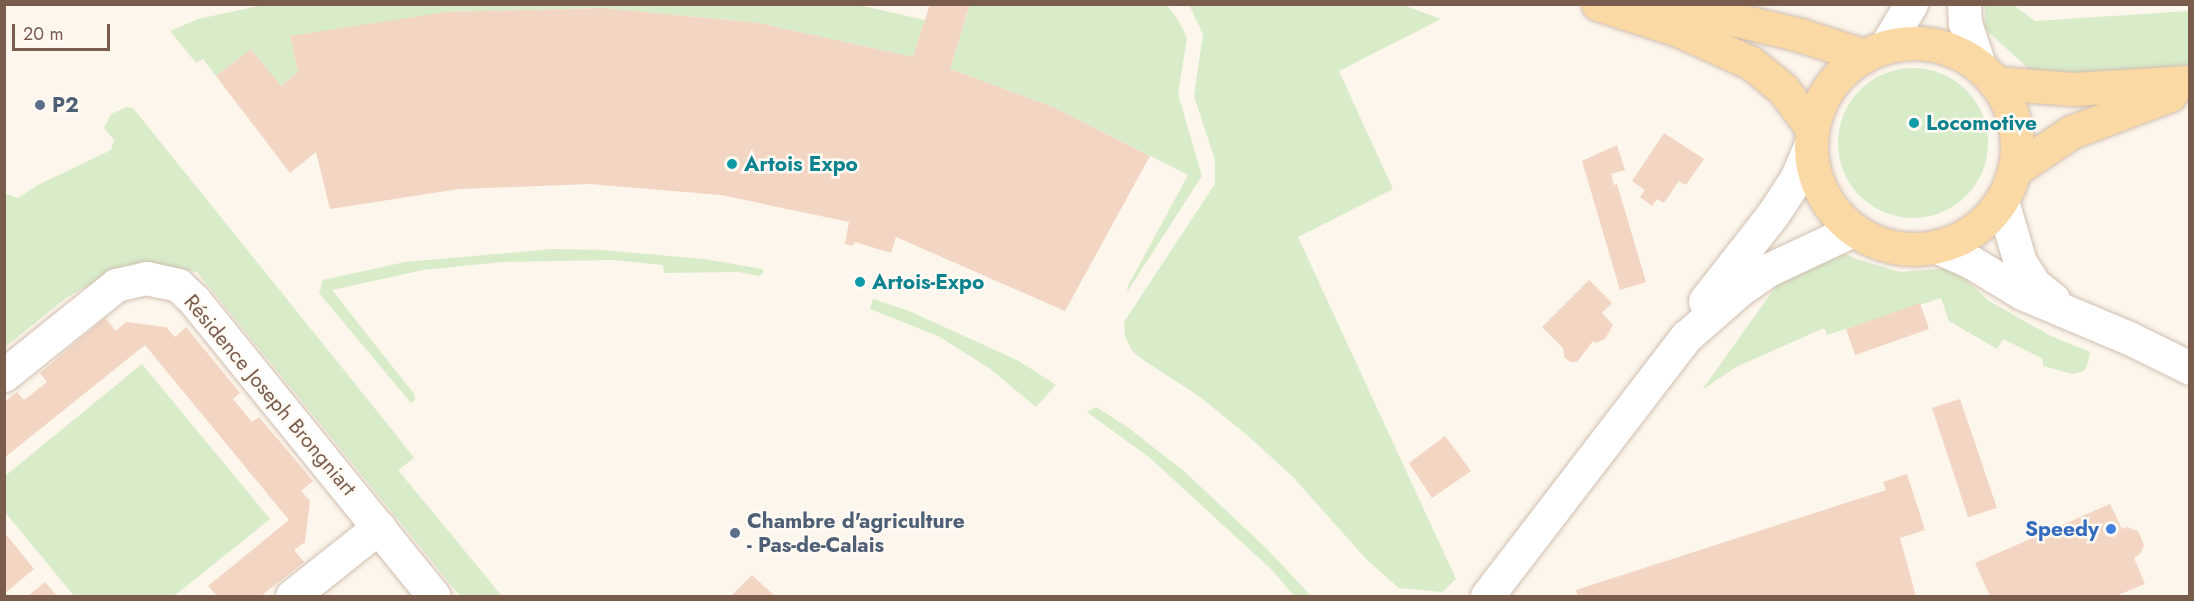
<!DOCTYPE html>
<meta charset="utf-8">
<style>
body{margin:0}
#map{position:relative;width:2194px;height:601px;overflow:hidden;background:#fdf6ec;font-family:Jost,sans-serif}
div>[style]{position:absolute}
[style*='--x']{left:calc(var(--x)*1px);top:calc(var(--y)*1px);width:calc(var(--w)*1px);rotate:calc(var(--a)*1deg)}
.green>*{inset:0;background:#d8ecc9}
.round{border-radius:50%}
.building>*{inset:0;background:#f3d5c3}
.roads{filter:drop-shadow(0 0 2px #d1beb0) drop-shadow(0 0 2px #d1beb0)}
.minor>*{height:33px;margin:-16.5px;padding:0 16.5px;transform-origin:16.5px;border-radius:16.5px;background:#fff}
.major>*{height:33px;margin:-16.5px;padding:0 16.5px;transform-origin:16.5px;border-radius:16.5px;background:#fbd9a5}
.major>.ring{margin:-16.5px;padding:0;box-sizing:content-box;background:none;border:33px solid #fbd9a5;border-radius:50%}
.dots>*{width:16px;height:16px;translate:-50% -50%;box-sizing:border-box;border:3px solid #fffaf3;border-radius:50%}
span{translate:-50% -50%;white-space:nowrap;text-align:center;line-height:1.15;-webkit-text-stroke:5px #fffaf3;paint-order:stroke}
.service-label{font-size:21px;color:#4e5e75;font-weight:700}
.left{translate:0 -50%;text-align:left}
.culture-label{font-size:21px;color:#0d838f;font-weight:700}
.street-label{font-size:21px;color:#7a5c4d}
.shop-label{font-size:21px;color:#366cbe;font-weight:700}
.right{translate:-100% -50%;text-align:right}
.frame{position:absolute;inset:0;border:6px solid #7a5c4d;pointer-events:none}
.scale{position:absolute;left:12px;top:24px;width:98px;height:27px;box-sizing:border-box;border:3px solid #7a5c4d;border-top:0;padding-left:8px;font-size:18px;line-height:21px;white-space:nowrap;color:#7a5c4d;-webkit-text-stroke:4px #fffaf3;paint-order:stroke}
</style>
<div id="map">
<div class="green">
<div style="clip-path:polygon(267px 4px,854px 4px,925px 20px,913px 57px,759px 23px,603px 8px,446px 12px,298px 72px,281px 86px,251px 49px,216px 76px,203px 59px,196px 63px,170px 31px,198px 19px)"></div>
<div style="clip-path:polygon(970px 5px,1167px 5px,1181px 25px,1187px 38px,1178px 94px,1202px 176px,1127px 292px,1128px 286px,1188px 175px,1053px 107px,950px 69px)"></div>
<div style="clip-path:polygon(1189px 5px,1403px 5px,1441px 19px,1339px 71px,1393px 189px,1298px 237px,1456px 579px,1442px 592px,1399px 588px,1367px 560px,1293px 477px,1247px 435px,1200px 397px,1142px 359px,1132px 351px,1125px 336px,1124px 322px,1215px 184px,1215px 160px,1194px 96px,1203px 34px)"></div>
<div style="clip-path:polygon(1985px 5px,2013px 5px,2035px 21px,2189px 11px,2189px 65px,2111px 74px,2060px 74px,2030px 70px,1985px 29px)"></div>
<div class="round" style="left:1838px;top:68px;width:150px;height:150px"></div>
<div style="clip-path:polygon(127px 107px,133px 108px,393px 431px,414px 458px,398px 470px,502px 596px,460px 596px,197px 272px,157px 265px,108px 274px,66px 298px,5px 347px,5px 194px,18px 198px,38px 185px,111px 150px,114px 140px,104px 128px,111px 114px)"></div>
<div style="clip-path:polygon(554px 249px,602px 250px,704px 259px,763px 269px,763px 273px,759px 276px,738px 272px,664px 273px,663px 265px,612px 260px,502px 262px,423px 270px,332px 290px,414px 394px,415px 400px,411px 403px,319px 293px,323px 280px,405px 262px)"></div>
<div style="clip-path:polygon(1837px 250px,1856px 259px,1900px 272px,1953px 268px,1989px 301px,2051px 336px,2090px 352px,2088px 363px,2084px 371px,2072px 374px,2043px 366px,2043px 359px,2003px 339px,1997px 349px,1949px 321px,1941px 298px,1827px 335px,1824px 328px,1736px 367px,1702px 390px,1779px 282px)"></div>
<div style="clip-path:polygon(873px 299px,907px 310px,1019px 361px,1056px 385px,1036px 407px,989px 368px,938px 336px,870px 309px)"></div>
<div style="clip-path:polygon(142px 364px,270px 519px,174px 596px,74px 596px,5px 512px,5px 476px)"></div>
<div style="clip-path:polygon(1096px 407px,1126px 426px,1185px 472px,1267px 549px,1311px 596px,1294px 596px,1272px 570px,1150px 458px,1087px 412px)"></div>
</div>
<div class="building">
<div style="clip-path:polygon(930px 4px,970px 4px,950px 69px,1053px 107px,1150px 156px,1065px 311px,896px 237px,891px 253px,855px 242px,853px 246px,845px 244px,849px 222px,721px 195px,590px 184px,459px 189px,330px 209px,316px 152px,290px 173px,216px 76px,251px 49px,281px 86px,298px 72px,290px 36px,446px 12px,603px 8px,759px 23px,913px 57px)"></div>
<div style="clip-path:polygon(1664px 133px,1704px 159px,1686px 185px,1679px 181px,1664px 203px,1657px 199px,1652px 206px,1640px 197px,1645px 190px,1632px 181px)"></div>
<div style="clip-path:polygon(1617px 145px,1625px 170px,1611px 174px,1614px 185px,1617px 184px,1646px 282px,1620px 290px,1582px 161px)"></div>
<div style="clip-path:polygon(1589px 280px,1612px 303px,1602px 313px,1613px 325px,1605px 339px,1596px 343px,1593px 341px,1577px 362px,1570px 362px,1564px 357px,1563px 348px,1542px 327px)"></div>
<div style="clip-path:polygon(1920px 303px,1929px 329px,1855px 355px,1846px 329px)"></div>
<div style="clip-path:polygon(105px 318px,116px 331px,126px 322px,166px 327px,175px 337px,186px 327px,240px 393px,233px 399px,252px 422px,259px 417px,313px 481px,301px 491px,310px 501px,305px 542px,294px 550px,304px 562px,261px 596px,217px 596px,208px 586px,289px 520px,145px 345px,4px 458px,4px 402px,17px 392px,24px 400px,47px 382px,40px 373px)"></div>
<div style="clip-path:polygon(1960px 399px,1997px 508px,1968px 517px,1932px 408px)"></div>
<div style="clip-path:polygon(1445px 436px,1471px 471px,1432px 498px,1409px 463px)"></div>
<div style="clip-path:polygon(1907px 474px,1925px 530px,1900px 538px,1916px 596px,1578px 596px,1576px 590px,1886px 490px,1883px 482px)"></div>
<div style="clip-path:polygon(2110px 504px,2122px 529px,2127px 527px,2138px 531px,2144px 545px,2140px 554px,2134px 558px,2145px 584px,2116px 596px,1990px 596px,1975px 563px)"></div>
<div style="clip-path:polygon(4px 532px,34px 569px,4px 594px)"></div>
<div style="clip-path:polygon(752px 575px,775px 596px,731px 596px)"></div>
<div style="clip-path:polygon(45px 582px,57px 596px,28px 596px)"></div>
</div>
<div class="roads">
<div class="minor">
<div style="--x:1964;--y:4;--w:19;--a:87"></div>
<div style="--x:1965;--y:23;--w:44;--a:71.6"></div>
<div style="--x:1885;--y:47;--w:50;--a:-58.8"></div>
<div style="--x:2002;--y:201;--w:64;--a:73.6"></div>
<div style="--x:2020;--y:262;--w:27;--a:57"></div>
<div style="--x:2035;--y:285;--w:23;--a:38"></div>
<div style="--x:1937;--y:247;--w:37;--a:24"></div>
<div style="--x:1971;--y:262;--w:60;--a:31.3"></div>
<div style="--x:2022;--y:293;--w:116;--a:22.8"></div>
<div style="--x:2129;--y:338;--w:68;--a:26.2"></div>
<div style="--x:1705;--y:301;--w:110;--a:-52"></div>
<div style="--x:1773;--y:214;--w:42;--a:-56.7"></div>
<div style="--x:1796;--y:179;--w:39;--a:-67"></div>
<div style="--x:4;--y:375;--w:144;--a:-38.8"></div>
<div style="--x:116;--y:285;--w:31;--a:-13"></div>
<div style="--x:146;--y:278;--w:33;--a:12"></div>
<div style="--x:178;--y:285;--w:22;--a:43"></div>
<div style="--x:194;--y:300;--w:381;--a:51"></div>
<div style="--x:292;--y:596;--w:111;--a:-38.4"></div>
<div style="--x:1487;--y:596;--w:327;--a:-52.5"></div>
<div style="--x:1686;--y:337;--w:69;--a:-41.5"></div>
<div style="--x:1738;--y:291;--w:37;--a:-35"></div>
<div style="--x:1768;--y:270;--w:94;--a:-25.2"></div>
</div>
<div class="major">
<div style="--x:1598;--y:4;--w:87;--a:18"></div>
<div style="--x:1681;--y:31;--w:77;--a:24.6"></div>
<div style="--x:1751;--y:63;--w:41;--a:39.1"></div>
<div style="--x:1783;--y:89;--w:49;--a:53.4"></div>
<div style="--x:1669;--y:4;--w:135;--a:13.3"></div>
<div style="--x:1800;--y:35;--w:68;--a:17.9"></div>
<div class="ring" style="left:1811px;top:43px;width:173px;height:173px"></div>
<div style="--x:1995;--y:83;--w:78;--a:4.4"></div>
<div style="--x:2073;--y:89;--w:117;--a:-3.4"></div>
<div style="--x:2016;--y:169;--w:66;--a:-33.9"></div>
<div style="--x:2071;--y:132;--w:106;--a:-20.5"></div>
</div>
</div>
<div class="dots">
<div style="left:40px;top:105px;background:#5c6f8a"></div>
<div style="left:1914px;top:123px;background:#0f9aa8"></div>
<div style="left:732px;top:164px;background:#0f9aa8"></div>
<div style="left:860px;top:282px;background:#0f9aa8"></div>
<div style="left:2111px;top:529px;background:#3f7fe0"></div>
<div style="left:735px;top:533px;background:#5c6f8a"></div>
</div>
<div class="service-label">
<span class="left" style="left:52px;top:105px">P2</span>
<span class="left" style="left:747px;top:533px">Chambre d'agriculture<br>- Pas-de-Calais</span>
</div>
<div class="culture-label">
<span class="left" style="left:1926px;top:123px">Locomotive</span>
<span class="left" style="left:744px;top:164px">Artois Expo</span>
<span class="left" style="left:872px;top:282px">Artois-Expo</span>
</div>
<div class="street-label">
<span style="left:270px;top:395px;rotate:50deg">Résidence Joseph Brongniart</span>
</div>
<div class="shop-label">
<span class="right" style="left:2099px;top:529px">Speedy</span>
</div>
<div class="frame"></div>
<div class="scale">20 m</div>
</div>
